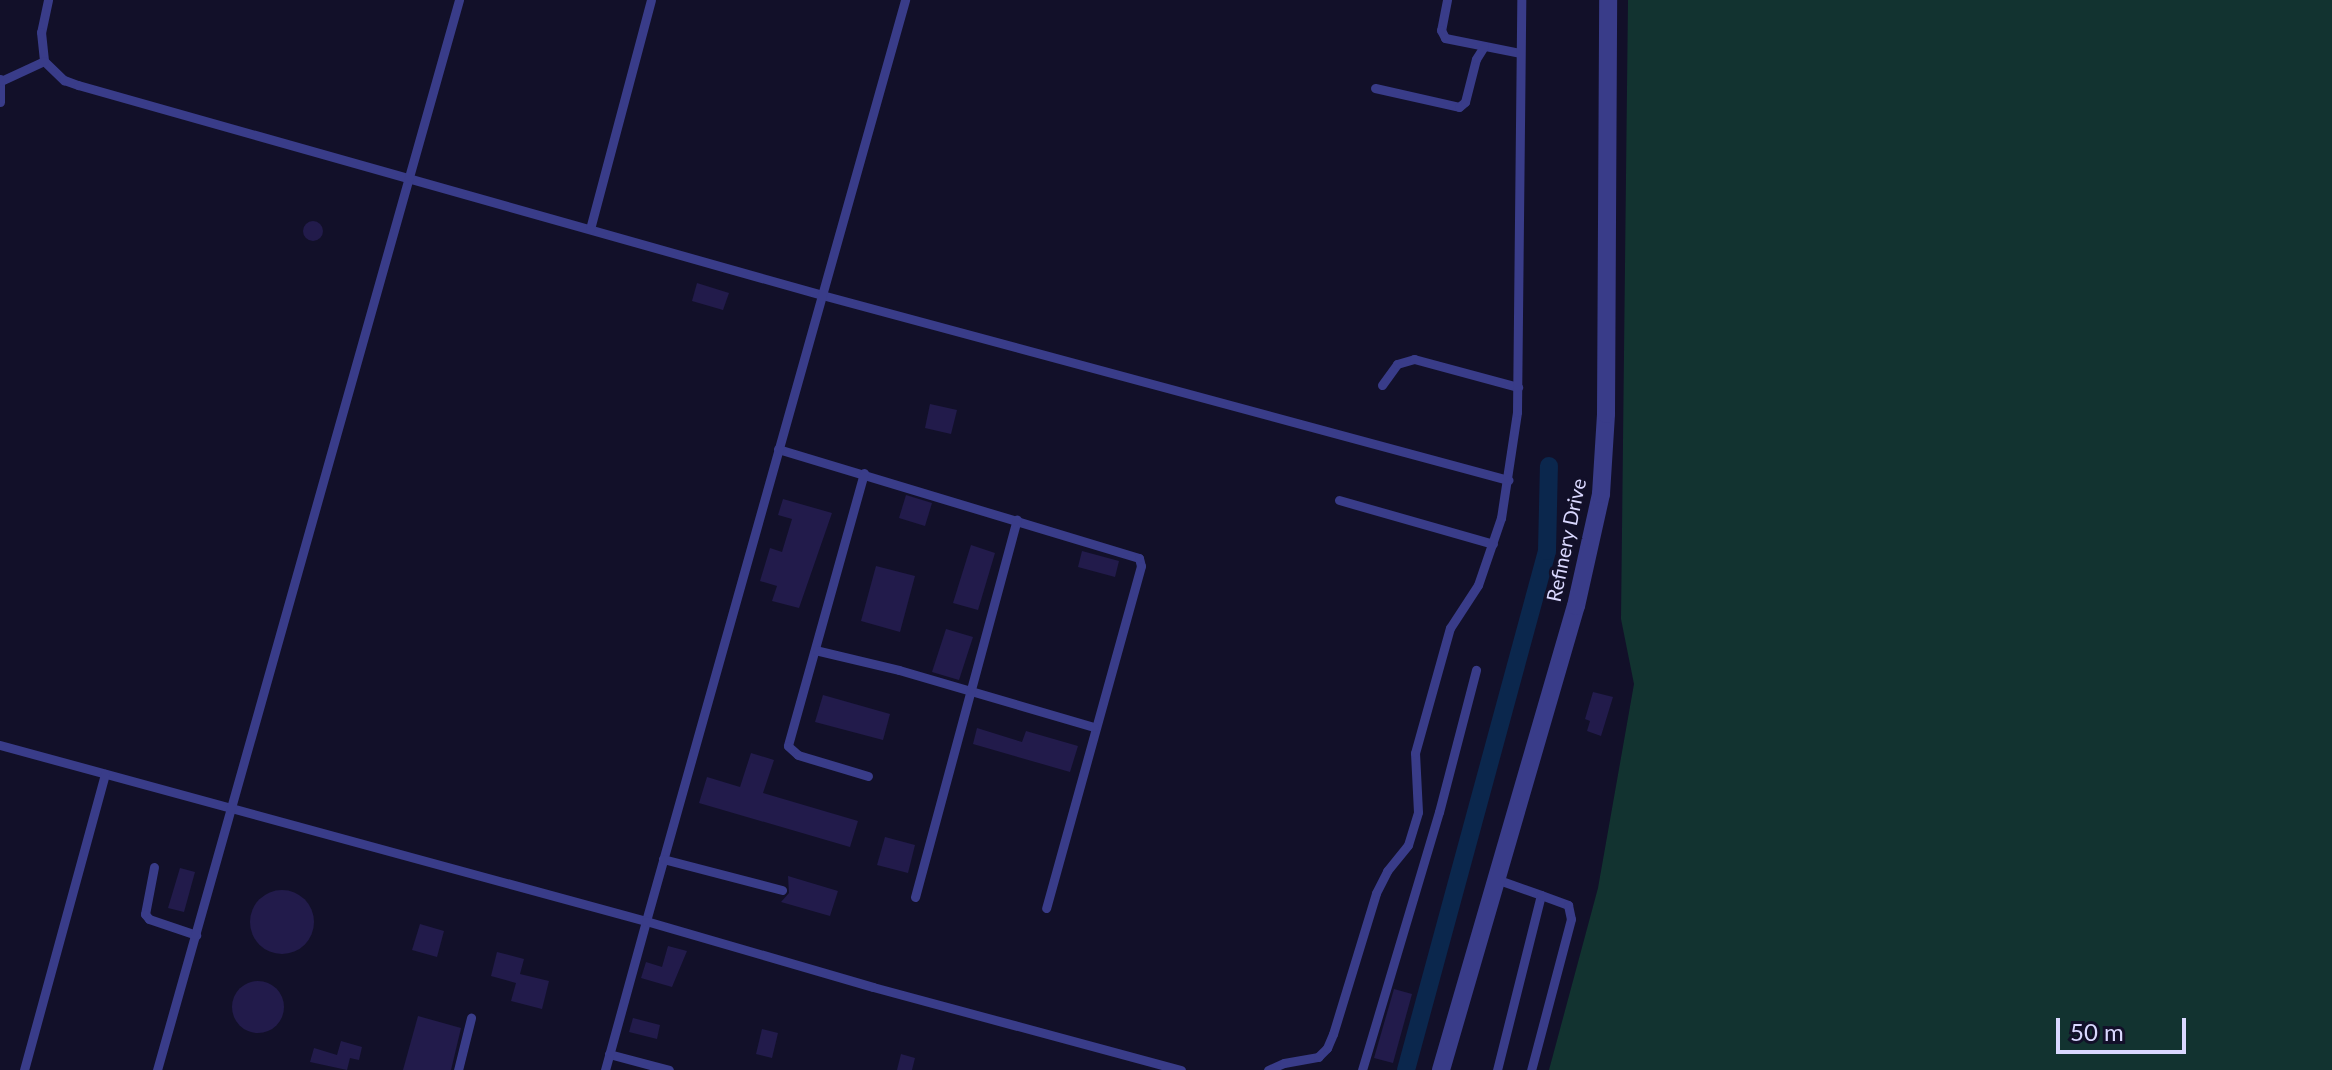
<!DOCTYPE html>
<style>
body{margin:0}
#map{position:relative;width:2332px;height:1070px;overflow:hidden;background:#121029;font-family:Lato,sans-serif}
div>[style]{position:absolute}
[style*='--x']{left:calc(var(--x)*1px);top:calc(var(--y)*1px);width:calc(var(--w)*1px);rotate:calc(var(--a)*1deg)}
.green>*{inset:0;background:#123330}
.canal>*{height:18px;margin:-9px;padding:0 9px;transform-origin:9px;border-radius:9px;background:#0b274d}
.building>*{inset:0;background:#221b4b}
.round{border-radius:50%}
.lane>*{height:9px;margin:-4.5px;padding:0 4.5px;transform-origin:4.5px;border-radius:4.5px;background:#393c89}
.street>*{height:18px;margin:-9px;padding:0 9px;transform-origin:9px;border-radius:9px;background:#393c89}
span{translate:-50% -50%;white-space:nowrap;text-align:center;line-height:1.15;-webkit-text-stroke:6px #121029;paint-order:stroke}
.street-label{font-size:20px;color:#dad8ff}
.scale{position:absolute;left:2056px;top:1018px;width:130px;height:36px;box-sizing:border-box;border:4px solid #dad8ff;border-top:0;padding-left:10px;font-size:24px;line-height:28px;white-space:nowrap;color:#dad8ff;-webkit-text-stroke:6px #121029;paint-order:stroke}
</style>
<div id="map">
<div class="green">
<div style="clip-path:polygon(1628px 0,2332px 0,2332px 1070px,1549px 1070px,1598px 888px,1634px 684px,1621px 619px)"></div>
</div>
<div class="canal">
<div style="--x:1406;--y:1070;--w:538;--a:-74.8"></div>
<div style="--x:1547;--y:551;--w:85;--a:-88.7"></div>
</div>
<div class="building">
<div class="round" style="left:303px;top:221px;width:20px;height:20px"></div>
<div style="clip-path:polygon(697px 283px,729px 293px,723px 310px,692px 301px)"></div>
<div style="clip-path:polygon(930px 404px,957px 410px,951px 434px,925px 428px)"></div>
<div style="clip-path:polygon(906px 495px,932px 503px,925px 526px,899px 518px)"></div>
<div style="clip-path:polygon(783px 499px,832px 513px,799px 608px,772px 601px,777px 586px,760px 581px,770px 548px,782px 552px,792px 519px,778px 515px)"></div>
<div style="clip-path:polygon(971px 545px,995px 553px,978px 610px,953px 603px)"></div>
<div style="clip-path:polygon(1082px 551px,1119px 561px,1115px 577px,1078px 567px)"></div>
<div style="clip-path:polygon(876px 566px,915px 576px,900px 632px,861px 621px)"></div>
<div style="clip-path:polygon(946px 629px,973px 637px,959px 680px,932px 672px)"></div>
<div style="clip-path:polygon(1593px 692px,1613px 697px,1601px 736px,1587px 731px,1590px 721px,1585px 719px)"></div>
<div style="clip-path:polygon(823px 695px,890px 714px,883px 740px,815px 722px)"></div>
<div style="clip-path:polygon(977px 728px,1022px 742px,1026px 731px,1078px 746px,1070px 772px,973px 744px)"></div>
<div style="clip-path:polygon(751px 753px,774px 760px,763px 793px,858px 821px,850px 847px,699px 803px,707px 777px,740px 787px)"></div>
<div style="clip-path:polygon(885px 837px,915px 845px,908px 873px,877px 865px)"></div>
<div style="clip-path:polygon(180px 868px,195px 872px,184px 912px,168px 908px)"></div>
<div style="clip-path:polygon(788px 876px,838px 891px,830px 916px,781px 902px,789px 893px)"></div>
<div class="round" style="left:250px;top:890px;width:64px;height:64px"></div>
<div style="clip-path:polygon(420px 924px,444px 931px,437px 957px,412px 950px)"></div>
<div style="clip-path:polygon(668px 946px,687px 951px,672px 987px,641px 978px,646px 962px,662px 967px)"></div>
<div style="clip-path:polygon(497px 952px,524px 959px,520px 974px,549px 981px,542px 1009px,511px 1001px,516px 983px,491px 976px)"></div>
<div class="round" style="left:232px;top:981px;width:52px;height:52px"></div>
<div style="clip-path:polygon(1394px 989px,1412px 994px,1393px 1063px,1374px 1058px)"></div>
<div style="clip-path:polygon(418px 1016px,461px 1028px,451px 1070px,403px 1070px)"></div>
<div style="clip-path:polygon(633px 1018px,660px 1025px,657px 1039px,629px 1032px)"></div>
<div style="clip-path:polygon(762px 1029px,778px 1033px,772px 1058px,756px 1054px)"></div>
<div style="clip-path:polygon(341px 1041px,362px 1047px,359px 1060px,350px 1058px,347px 1070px,310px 1062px,314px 1048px,337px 1055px)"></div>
<div style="clip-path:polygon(901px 1054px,915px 1058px,912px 1070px,897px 1070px)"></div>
</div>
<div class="lane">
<div style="--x:48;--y:0;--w:33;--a:102"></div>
<div style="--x:41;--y:32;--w:29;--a:84"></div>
<div style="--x:44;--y:61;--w:28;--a:44"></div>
<div style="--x:64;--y:80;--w:15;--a:20"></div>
<div style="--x:78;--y:85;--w:773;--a:15.76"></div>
<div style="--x:822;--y:295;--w:711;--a:15.09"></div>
<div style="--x:1447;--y:0;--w:31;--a:101"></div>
<div style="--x:1441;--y:30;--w:9;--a:63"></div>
<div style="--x:1445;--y:38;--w:76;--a:11.3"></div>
<div style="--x:0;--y:79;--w:23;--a:90"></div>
<div style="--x:1;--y:81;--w:47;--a:-24.9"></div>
<div style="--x:1375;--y:88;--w:86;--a:12.7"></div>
<div style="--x:1459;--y:107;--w:8;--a:-40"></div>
<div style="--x:1465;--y:102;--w:44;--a:-75.7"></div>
<div style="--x:1476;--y:59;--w:15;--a:-58"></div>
<div style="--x:590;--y:229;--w:237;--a:-75.1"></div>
<div style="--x:1382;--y:385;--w:26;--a:-54"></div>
<div style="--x:1397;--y:364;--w:18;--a:-16"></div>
<div style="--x:1414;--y:359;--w:108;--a:15.1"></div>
<div style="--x:778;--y:449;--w:377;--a:16.8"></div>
<div style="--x:1139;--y:558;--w:8;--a:76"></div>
<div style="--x:1141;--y:566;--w:355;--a:105.5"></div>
<div style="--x:864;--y:473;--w:283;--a:105.6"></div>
<div style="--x:788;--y:746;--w:13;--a:42"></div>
<div style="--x:798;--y:755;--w:73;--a:16.7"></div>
<div style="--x:1339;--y:500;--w:160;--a:15.9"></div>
<div style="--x:815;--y:650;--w:86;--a:13.4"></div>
<div style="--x:899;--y:670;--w:203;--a:16.3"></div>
<div style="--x:0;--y:745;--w:670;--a:15.24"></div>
<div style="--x:646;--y:921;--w:957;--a:-74.29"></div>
<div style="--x:663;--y:859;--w:123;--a:14.6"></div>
<div style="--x:154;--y:867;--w:48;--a:100.8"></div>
<div style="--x:145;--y:914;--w:6;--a:51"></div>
<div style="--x:149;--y:919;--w:50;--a:18.8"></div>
<div style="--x:1496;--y:879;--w:48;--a:19.6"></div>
<div style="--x:915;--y:897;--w:391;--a:-74.9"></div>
<div style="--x:609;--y:1054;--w:62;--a:14.9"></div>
<div style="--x:24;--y:1070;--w:307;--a:-74.7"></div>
<div style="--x:157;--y:1070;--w:1112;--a:-74.24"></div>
<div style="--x:458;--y:1070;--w:54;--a:-76"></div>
<div style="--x:605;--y:1070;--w:155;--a:-74.6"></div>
<div style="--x:646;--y:921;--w:236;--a:16.2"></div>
<div style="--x:873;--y:987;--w:319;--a:15.1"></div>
<div style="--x:1268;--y:1070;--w:17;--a:-24"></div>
<div style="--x:1284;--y:1063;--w:35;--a:-10"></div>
<div style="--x:1318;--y:1057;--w:13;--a:-45"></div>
<div style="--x:1327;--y:1048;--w:15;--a:-67"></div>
<div style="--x:1333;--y:1034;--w:147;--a:-73"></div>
<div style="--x:1376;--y:893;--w:25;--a:-63"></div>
<div style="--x:1387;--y:871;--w:33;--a:-51"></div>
<div style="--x:1408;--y:845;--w:34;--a:-73"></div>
<div style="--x:1418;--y:812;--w:59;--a:-92.9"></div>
<div style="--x:1415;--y:753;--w:130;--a:-74.4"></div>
<div style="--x:1450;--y:628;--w:51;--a:-56.9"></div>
<div style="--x:1478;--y:585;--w:71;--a:-71.1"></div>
<div style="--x:1501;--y:518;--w:107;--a:-81.4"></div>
<div style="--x:1517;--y:412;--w:412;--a:-89.4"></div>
<div style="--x:1362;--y:1070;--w:269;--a:-73.4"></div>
<div style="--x:1439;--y:812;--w:147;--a:-75.4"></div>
<div style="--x:1497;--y:1070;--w:180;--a:-75.9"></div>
<div style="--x:1541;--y:895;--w:29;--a:20"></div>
<div style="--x:1568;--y:905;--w:14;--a:78"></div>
<div style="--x:1571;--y:919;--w:156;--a:104.8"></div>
</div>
<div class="street">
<div style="--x:1441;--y:1070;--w:483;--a:-73.8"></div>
<div style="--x:1576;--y:606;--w:115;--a:-77.4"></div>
<div style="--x:1601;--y:494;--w:80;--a:-86.4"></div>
<div style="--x:1606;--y:414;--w:414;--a:-89.7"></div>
</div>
<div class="street-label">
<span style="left:1566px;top:540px;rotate:-78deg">Refinery Drive</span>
</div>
<div class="scale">50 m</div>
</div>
